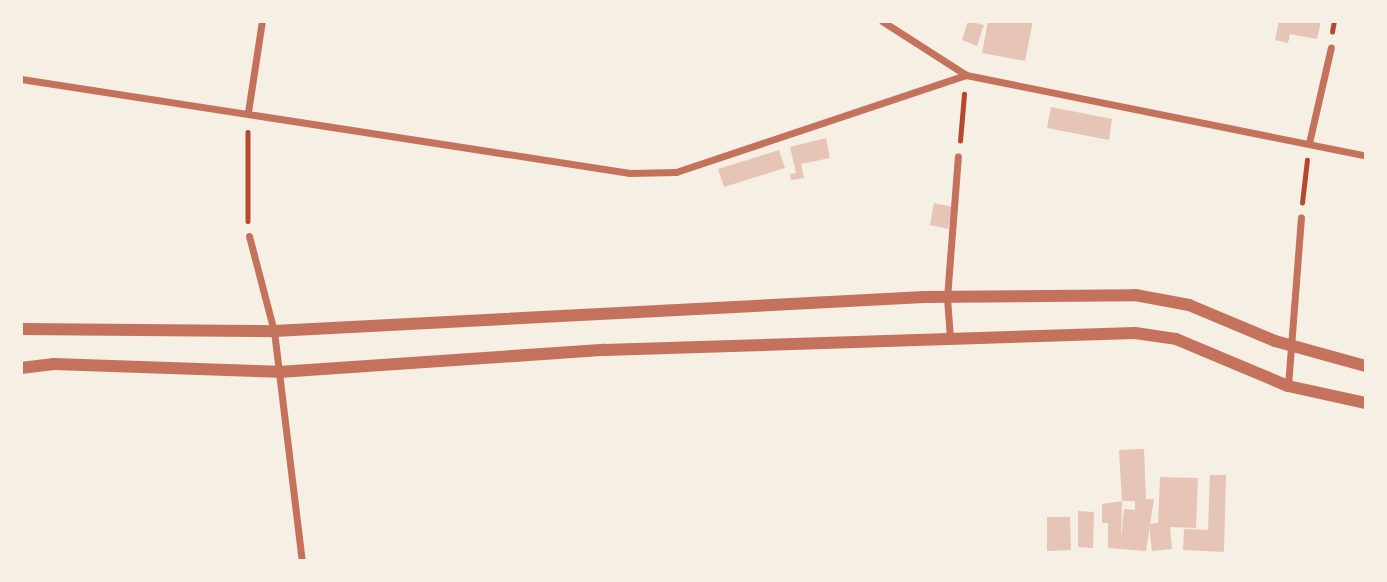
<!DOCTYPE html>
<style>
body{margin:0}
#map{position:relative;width:1387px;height:582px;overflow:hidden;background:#f6efe4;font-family:"Source Sans 3",sans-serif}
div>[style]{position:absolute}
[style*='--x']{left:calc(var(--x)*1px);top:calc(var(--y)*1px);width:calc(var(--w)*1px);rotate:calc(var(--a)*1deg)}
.building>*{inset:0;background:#e6c5b7}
.path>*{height:4.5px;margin:-2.25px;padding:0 2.25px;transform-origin:2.25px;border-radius:2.25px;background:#b5482f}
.minor>*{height:7px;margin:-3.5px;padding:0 3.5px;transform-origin:3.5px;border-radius:3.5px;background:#c5725c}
.tertiary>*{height:12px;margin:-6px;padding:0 6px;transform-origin:6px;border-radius:6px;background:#c5725c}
span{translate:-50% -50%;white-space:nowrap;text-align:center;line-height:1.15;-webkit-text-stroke:7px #f6efe4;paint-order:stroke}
.frame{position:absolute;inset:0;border:23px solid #f6efe4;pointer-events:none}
</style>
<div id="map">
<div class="building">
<div style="clip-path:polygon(968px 21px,984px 25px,977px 46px,962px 40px)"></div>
<div style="clip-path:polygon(988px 21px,1033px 21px,1025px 61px,982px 53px)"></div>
<div style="clip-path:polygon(1279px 21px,1321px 21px,1317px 39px,1290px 34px,1288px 43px,1275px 40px)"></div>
<div style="clip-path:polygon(1051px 107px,1112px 119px,1109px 140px,1047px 128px)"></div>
<div style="clip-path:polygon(826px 138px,830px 158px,801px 164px,804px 178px,791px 180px,790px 174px,796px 173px,790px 147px)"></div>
<div style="clip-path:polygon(779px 150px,785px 168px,724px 187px,718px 169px)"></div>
<div style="clip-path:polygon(934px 203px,953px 207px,948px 229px,930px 225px)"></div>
<div style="clip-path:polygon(evenodd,1144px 449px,1146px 499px,1154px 499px,1146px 551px,1108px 548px,1108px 523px,1102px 523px,1102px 504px,1122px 501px,1119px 450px,1144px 449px,1122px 501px,1135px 501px,1135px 510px,1124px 509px,1121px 538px,1122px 501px)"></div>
<div style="clip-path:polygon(1210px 475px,1226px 475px,1224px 552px,1183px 550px,1184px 529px,1208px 530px)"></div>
<div style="clip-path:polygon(1160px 477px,1198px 478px,1196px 528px,1170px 527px,1172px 549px,1152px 551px,1149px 524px,1158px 523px)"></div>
<div style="clip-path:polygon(1078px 511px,1094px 512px,1093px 548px,1078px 547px)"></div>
<div style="clip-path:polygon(1047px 517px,1070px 517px,1071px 550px,1047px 551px)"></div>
</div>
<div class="path">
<div style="--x:1332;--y:32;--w:11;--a:-80"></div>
<div style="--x:248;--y:132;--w:89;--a:90"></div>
<div style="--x:960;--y:141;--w:47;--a:-85.1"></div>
<div style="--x:1302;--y:203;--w:43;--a:-83.4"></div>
</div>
<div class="minor">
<div style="--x:882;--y:21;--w:100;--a:32.7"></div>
<div style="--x:966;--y:75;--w:408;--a:11.4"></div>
<div style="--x:21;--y:79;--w:616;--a:8.77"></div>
<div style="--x:630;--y:173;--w:46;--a:-1.2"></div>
<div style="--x:676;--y:172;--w:306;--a:-18.5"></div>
<div style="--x:248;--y:112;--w:92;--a:-81.3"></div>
<div style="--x:1309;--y:143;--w:98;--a:-77.1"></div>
<div style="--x:249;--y:236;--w:98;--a:75.3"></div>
<div style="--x:274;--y:331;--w:232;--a:83.1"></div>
<div style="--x:950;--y:338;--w:40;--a:-94.3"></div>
<div style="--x:947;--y:298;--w:142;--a:-85.6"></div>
<div style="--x:1288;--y:386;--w:169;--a:-85.6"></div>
</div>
<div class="tertiary">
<div style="--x:21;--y:329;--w:253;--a:0.5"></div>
<div style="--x:274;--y:331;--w:651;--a:-2.99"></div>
<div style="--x:924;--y:297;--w:211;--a:-0.5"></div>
<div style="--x:1135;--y:295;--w:55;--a:10.5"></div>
<div style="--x:1189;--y:305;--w:93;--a:22.7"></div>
<div style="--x:1275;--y:341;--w:94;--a:15.4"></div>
<div style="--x:21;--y:368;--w:33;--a:-7"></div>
<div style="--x:54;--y:364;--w:225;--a:2"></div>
<div style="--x:279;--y:372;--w:326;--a:-3.9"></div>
<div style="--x:604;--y:350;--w:531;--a:-1.83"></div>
<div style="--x:1135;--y:333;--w:41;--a:8.3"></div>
<div style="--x:1176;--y:339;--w:121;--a:22.8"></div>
<div style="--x:1288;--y:386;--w:80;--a:12.3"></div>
</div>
<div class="frame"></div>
</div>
